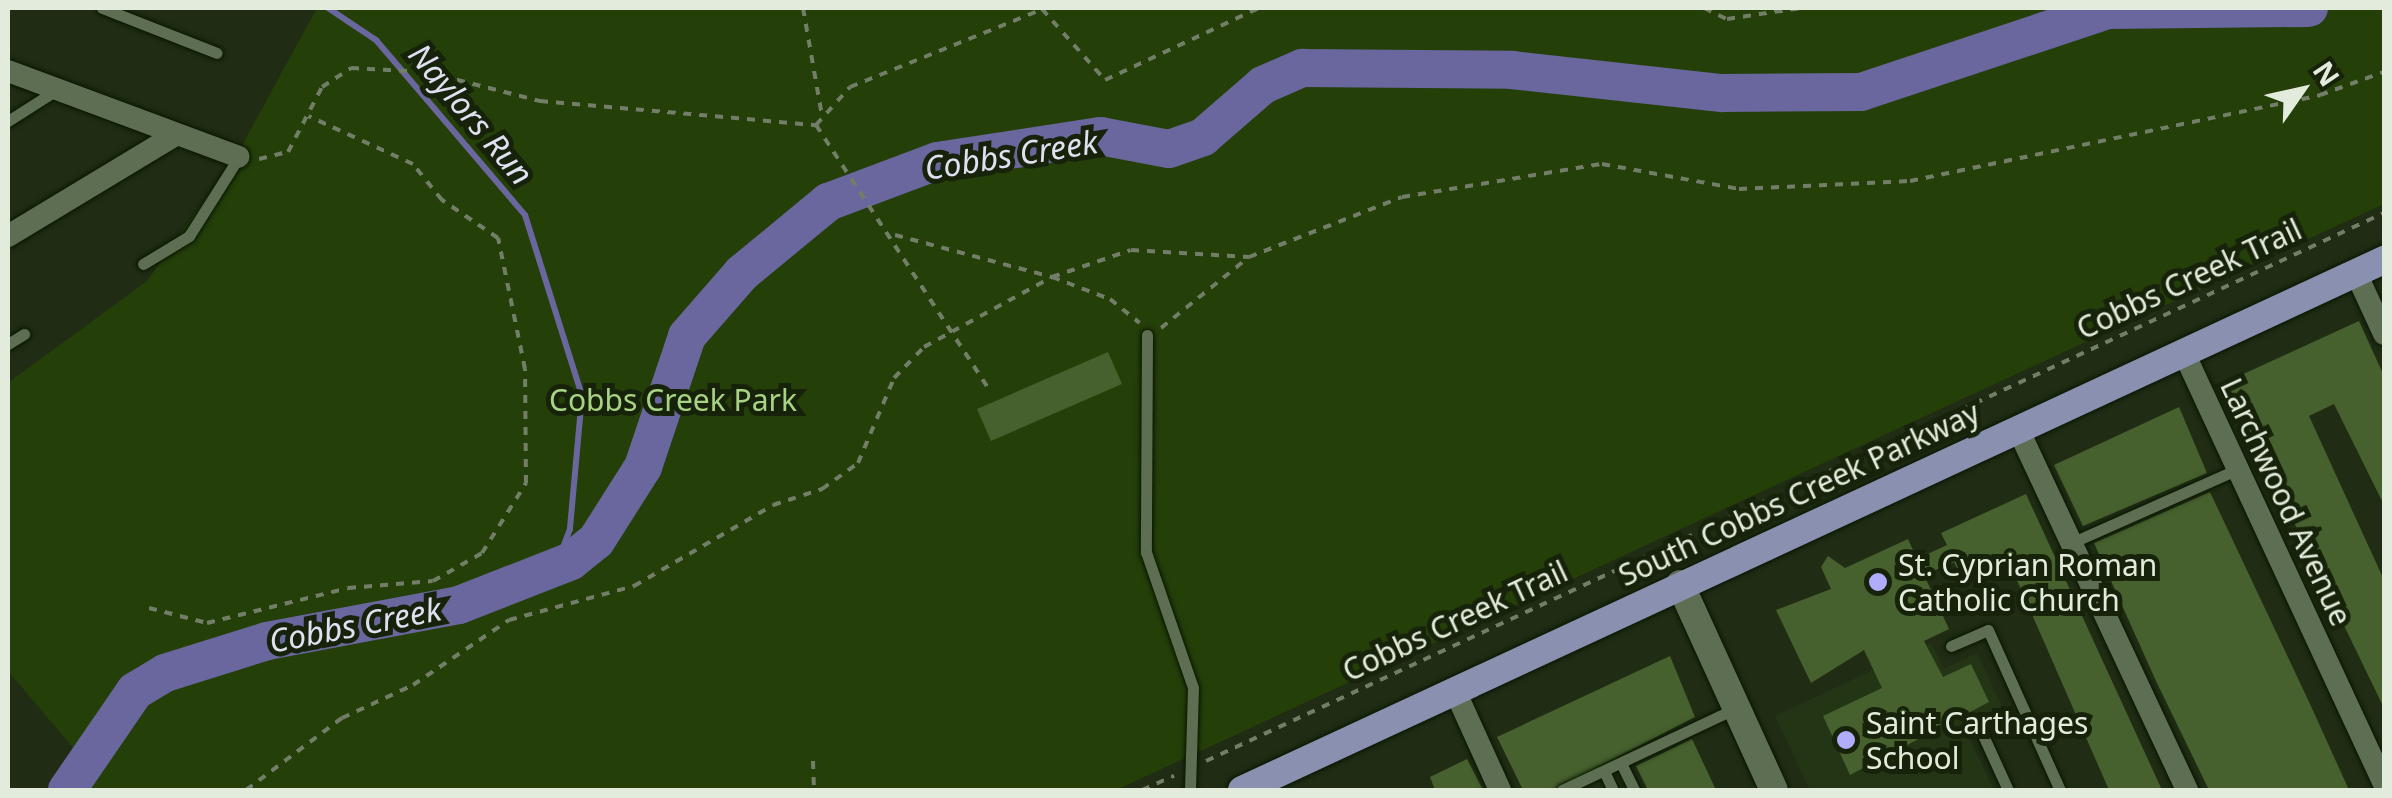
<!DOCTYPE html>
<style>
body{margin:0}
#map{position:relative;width:2392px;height:798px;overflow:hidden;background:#202d14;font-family:"Noto Sans",sans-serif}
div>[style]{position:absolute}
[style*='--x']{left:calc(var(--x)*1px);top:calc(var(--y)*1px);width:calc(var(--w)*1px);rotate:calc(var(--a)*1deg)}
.built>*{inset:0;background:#243515}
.green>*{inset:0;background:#253f09}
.stream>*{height:6px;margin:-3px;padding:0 3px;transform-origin:3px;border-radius:3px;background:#69679e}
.river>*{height:38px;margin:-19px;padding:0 19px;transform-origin:19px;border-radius:19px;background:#69679e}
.building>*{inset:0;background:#46612d}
.path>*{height:4px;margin-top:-2px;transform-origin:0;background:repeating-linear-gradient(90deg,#727e68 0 8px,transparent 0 16px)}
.roads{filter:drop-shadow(0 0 2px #091500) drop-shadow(0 0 2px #091500)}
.service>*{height:11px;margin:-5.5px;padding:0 5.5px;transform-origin:5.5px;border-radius:5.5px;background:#5e6e52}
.minor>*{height:22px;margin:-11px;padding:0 11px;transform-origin:11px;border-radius:11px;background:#5e6e52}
.tertiary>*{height:28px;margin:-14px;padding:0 14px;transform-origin:14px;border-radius:14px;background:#5e6e52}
.primary>*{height:28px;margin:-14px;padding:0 14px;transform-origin:14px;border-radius:14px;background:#8a90b0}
.dots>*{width:28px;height:28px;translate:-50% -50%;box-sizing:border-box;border:5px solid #16230a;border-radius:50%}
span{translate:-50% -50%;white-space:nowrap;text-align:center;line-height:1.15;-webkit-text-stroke:10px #16230a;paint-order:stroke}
.street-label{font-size:30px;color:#e3ecdc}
.park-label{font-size:30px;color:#a8d384}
.poi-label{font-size:30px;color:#e3ecdc}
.left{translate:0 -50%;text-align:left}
.water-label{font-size:32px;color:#e0e0f1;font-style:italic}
.frame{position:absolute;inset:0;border:10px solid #e3ecdc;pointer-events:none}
.north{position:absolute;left:2252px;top:40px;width:100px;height:100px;-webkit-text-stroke:8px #16230a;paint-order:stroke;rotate:56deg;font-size:28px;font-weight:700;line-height:40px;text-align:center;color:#e3ecdc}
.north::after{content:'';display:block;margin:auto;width:35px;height:45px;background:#e3ecdc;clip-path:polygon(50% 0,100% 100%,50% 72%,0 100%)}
</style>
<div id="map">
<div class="built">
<div style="clip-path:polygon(1931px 643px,1944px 669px,1977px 653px,2004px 711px,1965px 729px,1994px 790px,1810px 790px,1775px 716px)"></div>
</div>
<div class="green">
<div style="clip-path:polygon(317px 8px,2384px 8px,2384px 204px,1116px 790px,47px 790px,75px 750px,8px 671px,8px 383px,147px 281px,240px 149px)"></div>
</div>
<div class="stream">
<div style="--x:328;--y:8;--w:58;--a:33.7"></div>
<div style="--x:376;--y:40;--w:230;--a:49.6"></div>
<div style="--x:525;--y:215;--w:190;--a:72.5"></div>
<div style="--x:582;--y:396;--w:134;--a:95.2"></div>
<div style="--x:570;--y:529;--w:40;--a:111"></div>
</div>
<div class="river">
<div style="--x:67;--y:790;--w:120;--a:-55.5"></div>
<div style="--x:135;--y:691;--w:35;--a:-31"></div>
<div style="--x:165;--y:673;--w:107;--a:-17.4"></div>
<div style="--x:267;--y:641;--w:195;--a:-10.6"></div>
<div style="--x:459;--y:605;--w:120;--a:-21.4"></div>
<div style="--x:571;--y:561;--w:32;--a:-39"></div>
<div style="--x:596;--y:541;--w:88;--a:-57.6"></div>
<div style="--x:643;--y:467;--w:138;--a:-71.4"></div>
<div style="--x:687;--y:336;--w:84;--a:-48.9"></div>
<div style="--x:742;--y:273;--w:112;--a:-39.5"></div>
<div style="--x:828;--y:202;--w:116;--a:-20.6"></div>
<div style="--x:937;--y:161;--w:165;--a:-8.7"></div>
<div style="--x:1100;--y:136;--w:70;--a:10.7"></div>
<div style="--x:1169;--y:149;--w:36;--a:-19"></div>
<div style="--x:1203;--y:137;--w:79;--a:-40.9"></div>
<div style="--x:1263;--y:85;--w:43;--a:-23.6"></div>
<div style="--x:1302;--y:68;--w:210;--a:0.5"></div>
<div style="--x:1512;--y:70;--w:211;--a:6.3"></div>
<div style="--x:1722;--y:93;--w:139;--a:-0.4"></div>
<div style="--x:1861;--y:92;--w:260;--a:-18.4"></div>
<div style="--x:2108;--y:10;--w:201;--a:-0.6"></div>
</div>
<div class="building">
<div style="clip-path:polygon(2359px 321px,2384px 376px,2384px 505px,2334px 404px,2309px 416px,2384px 580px,2384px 708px,2226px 382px)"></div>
<div style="clip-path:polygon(1108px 352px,1122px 384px,991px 441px,977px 409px)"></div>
<div style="clip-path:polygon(2179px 407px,2207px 473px,2083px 526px,2054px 465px)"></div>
<div style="clip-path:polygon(2210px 492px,2310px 704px,2349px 790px,2209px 790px,2156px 681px,2094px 543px)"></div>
<div style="clip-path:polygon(2026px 494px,2162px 790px,2109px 790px,2005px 553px,1960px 574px,1954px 562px,1924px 575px,1949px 629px,1924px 641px,1943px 677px,1971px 664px,1989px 702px,1850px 775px,1823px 716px,1882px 688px,1864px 650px,1811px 683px,1776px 610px,1831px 589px,1821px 567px,1828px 556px,1845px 568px,1908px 539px,1917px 559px,1947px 545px,1941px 533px)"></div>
<div style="clip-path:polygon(1670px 656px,1695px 717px,1553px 790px,1523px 790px,1497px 737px)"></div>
<div style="clip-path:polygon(1692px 739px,1716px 790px,1648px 790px,1636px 766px)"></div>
<div style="clip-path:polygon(1467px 759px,1483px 790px,1435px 790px,1430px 777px)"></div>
</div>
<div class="path">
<div style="--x:803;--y:8;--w:110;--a:80"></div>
<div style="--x:1704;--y:8;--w:25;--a:26"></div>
<div style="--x:1727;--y:19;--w:75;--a:-8.5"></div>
<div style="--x:1042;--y:9;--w:95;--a:48.4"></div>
<div style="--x:1105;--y:80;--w:170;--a:-25.1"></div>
<div style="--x:816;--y:125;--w:51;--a:-48.2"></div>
<div style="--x:850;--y:87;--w:211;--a:-22"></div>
<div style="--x:259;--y:159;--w:30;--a:-14"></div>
<div style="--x:288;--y:152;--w:73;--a:-62.4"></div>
<div style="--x:322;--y:87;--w:35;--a:-33"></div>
<div style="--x:351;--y:68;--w:75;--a:3.1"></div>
<div style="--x:426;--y:72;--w:118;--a:14.3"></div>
<div style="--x:540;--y:101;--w:277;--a:5"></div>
<div style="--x:816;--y:125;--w:316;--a:56.8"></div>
<div style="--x:895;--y:235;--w:163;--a:15"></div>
<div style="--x:1052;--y:277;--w:62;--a:20.8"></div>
<div style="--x:1110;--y:299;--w:38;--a:39"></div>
<div style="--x:1161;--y:328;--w:113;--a:-38.9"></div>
<div style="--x:1249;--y:257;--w:164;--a:-21.4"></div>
<div style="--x:1402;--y:197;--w:203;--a:-9.4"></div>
<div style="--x:1602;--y:164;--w:139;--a:10.3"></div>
<div style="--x:1739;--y:189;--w:171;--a:-2.7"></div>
<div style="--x:1910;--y:181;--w:419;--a:-11.8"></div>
<div style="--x:2320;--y:95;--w:68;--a:-19.8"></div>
<div style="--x:1633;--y:564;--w:11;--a:63"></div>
<div style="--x:149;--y:608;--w:60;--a:14.5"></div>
<div style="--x:207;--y:623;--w:145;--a:-13.9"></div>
<div style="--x:348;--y:588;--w:85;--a:-4.7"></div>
<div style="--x:433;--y:581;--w:56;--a:-29.7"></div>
<div style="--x:482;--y:553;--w:83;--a:-57.8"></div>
<div style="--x:526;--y:483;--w:114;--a:-90.5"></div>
<div style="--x:525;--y:369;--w:134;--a:-101.6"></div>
<div style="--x:498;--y:238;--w:68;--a:-145.8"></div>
<div style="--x:442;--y:200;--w:46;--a:-128.9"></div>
<div style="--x:413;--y:164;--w:115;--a:-155.4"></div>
<div style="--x:813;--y:761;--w:29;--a:88"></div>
<div style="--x:1206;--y:761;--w:1299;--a:-24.95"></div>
<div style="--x:246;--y:790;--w:120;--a:-36.9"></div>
<div style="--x:342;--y:718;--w:78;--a:-24.9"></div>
<div style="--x:413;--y:685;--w:116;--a:-34.1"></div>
<div style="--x:509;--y:620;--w:130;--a:-15.2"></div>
<div style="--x:634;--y:586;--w:161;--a:-30.2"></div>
<div style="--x:773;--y:505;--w:52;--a:-18.1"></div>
<div style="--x:822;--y:489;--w:44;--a:-35.8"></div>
<div style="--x:858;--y:463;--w:92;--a:-67"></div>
<div style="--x:894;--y:378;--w:43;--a:-45.9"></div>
<div style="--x:924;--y:347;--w:146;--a:-28.7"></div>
<div style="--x:1052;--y:277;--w:83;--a:-18.9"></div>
<div style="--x:1131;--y:250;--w:118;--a:3.4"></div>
<div style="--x:1142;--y:790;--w:35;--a:-24"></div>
</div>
<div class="roads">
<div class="service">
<div style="--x:102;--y:8;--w:123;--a:21.4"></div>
<div style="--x:8;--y:121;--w:56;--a:-32.6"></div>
<div style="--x:143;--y:264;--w:54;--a:-31.3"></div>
<div style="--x:189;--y:236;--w:93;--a:-57.7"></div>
<div style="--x:1147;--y:335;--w:217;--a:90.3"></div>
<div style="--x:1146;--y:552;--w:144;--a:70.9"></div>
<div style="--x:1193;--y:688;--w:102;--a:91.7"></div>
<div style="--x:8;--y:344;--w:19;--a:-32"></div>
<div style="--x:2071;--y:543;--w:183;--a:-23.9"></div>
<div style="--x:1951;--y:646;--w:40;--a:-23.4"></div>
<div style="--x:1988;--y:630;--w:175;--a:65.8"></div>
<div style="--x:1982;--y:733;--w:63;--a:65.5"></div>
<div style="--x:1621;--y:763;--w:30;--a:64"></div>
<div style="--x:1604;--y:771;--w:21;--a:65"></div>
<div style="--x:1562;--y:790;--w:190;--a:-25.2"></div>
</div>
<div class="minor">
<div style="--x:8;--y:71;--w:246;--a:20.4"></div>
<div style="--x:8;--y:236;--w:194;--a:-31.1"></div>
<div style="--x:2356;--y:273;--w:67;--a:65.3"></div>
<div style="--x:2184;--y:353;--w:475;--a:65.1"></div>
<div style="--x:2018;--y:429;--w:399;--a:64.9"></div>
<div style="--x:1456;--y:693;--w:107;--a:65.6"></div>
</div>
<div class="tertiary">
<div style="--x:1680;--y:584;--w:226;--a:65.5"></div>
</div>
<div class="primary">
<div style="--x:1242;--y:790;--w:1259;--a:-24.9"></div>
</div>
</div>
<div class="dots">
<div style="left:1878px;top:582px;background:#b0aefa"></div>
<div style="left:1846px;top:740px;background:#b0aefa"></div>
</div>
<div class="street-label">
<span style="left:2189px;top:279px;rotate:-25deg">Cobbs Creek Trail</span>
<span style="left:1799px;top:494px;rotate:-25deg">South Cobbs Creek Parkway</span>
<span style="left:2286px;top:502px;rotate:65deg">Larchwood Avenue</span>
<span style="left:1455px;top:621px;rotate:-25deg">Cobbs Creek Trail</span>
</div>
<div class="park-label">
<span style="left:673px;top:400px">Cobbs Creek Park</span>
</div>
<div class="poi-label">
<span class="left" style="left:1898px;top:582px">St. Cyprian Roman<br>Catholic Church</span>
<span class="left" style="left:1866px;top:740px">Saint Carthages<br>School</span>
</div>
<div class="water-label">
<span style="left:471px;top:114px;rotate:50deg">Naylors Run</span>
<span style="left:1011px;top:155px;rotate:-9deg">Cobbs Creek</span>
<span style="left:355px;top:625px;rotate:-11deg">Cobbs Creek</span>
</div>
<div class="frame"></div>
<div class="north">N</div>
</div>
